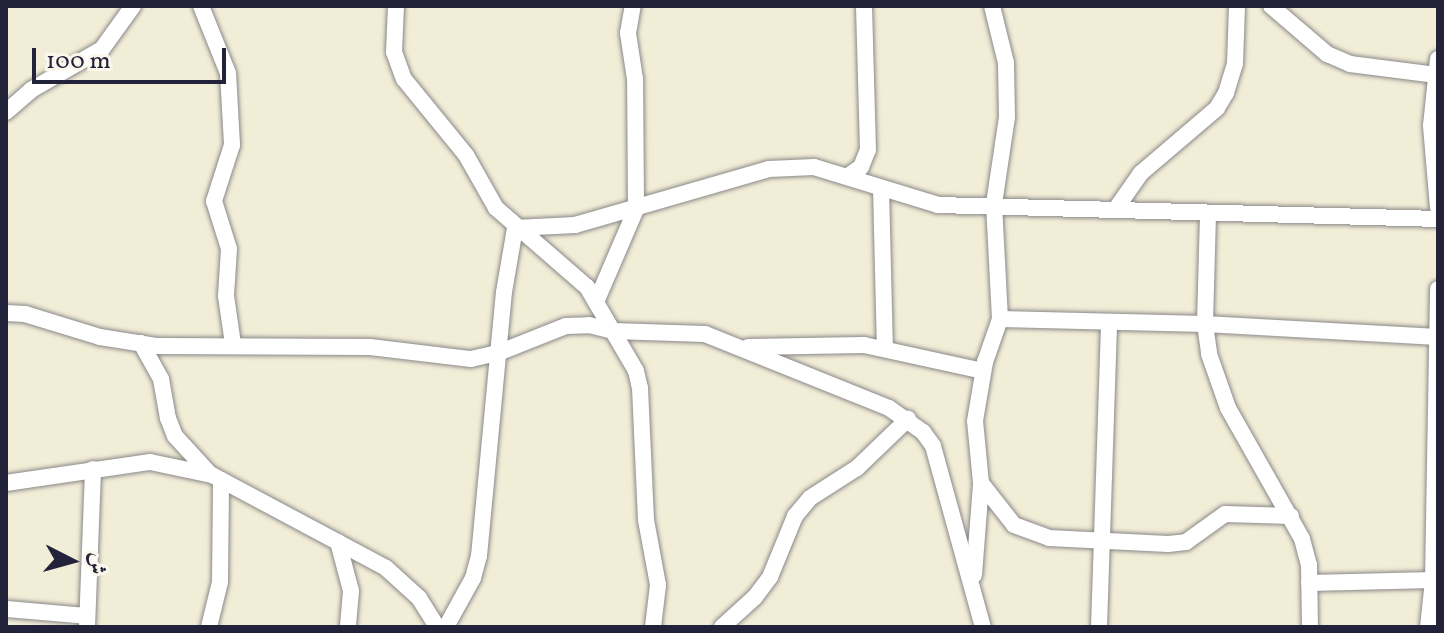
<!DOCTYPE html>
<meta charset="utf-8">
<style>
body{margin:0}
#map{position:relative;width:1444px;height:633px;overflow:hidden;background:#f2edd7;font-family:Vollkorn,Amiri,serif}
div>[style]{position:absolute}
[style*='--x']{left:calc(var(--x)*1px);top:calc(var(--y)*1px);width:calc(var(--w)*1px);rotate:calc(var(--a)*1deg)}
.roads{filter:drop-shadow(0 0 2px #8a8889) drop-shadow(0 0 2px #8a8889)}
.minor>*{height:16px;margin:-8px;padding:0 8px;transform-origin:8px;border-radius:8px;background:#fff}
span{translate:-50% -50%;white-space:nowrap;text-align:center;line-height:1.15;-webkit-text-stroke:7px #fbf7ec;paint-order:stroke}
.frame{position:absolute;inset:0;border:8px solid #22223b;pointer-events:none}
.north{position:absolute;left:32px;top:521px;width:80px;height:80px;-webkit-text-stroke:6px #fbf7ec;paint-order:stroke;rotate:96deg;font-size:22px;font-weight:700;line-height:32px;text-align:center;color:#22223b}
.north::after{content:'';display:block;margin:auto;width:28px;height:36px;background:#22223b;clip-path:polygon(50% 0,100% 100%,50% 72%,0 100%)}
.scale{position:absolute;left:32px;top:48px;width:194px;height:36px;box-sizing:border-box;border:4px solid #22223b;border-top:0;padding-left:10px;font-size:24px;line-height:28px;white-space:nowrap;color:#22223b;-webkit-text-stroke:6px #fbf7ec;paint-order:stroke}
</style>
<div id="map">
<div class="roads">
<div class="minor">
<div style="--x:201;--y:6;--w:72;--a:68.1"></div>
<div style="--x:228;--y:73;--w:72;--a:86.8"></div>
<div style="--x:232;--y:145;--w:59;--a:107.8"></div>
<div style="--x:214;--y:201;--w:50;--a:72.6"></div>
<div style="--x:229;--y:249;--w:47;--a:93.7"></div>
<div style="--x:226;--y:296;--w:49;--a:81.7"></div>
<div style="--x:396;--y:6;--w:46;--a:92.5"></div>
<div style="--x:394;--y:52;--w:29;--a:70"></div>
<div style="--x:404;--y:79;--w:98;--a:50.8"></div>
<div style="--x:466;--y:155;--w:61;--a:60.5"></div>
<div style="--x:496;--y:208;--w:121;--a:41"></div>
<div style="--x:587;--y:287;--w:97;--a:59.7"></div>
<div style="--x:636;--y:371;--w:17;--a:77"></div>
<div style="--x:640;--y:388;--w:132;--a:87.4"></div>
<div style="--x:646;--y:520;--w:66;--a:79.5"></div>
<div style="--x:658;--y:585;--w:42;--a:96.8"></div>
<div style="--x:1271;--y:6;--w:74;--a:40.6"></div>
<div style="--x:1327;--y:54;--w:25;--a:23"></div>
<div style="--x:1350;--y:64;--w:87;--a:7.3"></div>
<div style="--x:1438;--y:59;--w:67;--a:96"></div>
<div style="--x:1431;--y:126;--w:82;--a:85.1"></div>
<div style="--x:6;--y:112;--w:33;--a:-41"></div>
<div style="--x:31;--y:90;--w:82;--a:-30"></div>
<div style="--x:102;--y:49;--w:53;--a:-54.2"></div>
<div style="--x:848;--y:176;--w:16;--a:-35"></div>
<div style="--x:861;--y:167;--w:18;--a:-68"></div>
<div style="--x:868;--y:150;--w:144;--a:-91.6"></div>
<div style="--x:881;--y:188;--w:160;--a:88.6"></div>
<div style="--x:1115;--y:210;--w:45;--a:-54.9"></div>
<div style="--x:1141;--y:173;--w:100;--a:-40.5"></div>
<div style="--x:1217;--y:108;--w:17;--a:-59"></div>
<div style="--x:1226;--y:93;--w:30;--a:-73"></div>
<div style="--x:1235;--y:64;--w:58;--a:-88"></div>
<div style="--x:1208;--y:215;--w:109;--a:91.6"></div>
<div style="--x:1205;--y:324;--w:30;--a:82"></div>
<div style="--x:1209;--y:354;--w:57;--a:70.6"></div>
<div style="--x:1228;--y:408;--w:150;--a:60.5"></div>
<div style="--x:1302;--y:539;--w:27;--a:75"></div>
<div style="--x:1309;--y:565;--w:62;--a:89.1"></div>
<div style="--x:515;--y:228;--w:60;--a:-2.9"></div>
<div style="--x:575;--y:225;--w:202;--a:-16.1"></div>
<div style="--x:769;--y:169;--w:45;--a:-2.5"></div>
<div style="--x:814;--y:167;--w:130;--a:17"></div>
<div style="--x:938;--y:205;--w:500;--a:1.6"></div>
<div style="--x:596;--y:302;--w:101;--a:-66.7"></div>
<div style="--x:636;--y:209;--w:130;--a:-90.4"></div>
<div style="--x:635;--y:79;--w:47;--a:-98.7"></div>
<div style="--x:628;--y:33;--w:27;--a:-80"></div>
<div style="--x:6;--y:313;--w:19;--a:3"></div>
<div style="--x:25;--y:314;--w:78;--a:17"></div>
<div style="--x:100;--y:337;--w:58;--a:9"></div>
<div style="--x:157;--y:346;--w:213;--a:0.3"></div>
<div style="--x:370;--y:347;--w:102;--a:6.8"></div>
<div style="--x:471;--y:359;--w:28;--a:-13"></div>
<div style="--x:498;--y:353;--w:73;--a:-21.7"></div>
<div style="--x:566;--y:326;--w:23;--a:-2"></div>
<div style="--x:589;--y:325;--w:25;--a:14"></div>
<div style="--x:613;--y:331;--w:92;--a:1.9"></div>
<div style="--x:705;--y:334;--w:198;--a:21.9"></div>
<div style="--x:889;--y:408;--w:42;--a:35.2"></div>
<div style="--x:923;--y:432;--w:17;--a:54"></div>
<div style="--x:933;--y:446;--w:188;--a:74.6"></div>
<div style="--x:1000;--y:319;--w:205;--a:1.4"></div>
<div style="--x:1205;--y:324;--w:233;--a:3.2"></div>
<div style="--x:141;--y:343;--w:41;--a:60.9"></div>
<div style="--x:161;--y:379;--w:40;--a:80"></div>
<div style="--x:168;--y:418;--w:19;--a:69"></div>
<div style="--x:175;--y:436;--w:50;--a:47.4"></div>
<div style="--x:748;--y:347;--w:116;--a:-1"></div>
<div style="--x:864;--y:345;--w:122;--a:12.3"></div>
<div style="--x:6;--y:483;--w:146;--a:-8.3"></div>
<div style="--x:150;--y:462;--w:63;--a:11.8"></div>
<div style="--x:212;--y:475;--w:197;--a:28.1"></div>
<div style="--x:386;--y:568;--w:45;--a:42.3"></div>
<div style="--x:419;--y:598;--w:34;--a:58"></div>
<div style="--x:981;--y:483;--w:53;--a:51.8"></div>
<div style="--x:1014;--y:525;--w:37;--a:20"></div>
<div style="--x:1049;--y:538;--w:119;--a:2.9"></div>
<div style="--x:1168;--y:544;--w:18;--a:-6"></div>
<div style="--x:1186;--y:542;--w:48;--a:-35.7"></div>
<div style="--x:1225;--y:514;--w:66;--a:1.7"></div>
<div style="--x:338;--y:542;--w:51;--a:75.1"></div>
<div style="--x:351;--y:591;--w:36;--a:95"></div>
<div style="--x:974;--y:575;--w:92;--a:-85.6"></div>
<div style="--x:981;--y:483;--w:62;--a:-95.5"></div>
<div style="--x:975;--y:421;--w:60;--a:-80.4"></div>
<div style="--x:985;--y:362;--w:46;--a:-70.8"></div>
<div style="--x:1000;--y:319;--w:115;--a:-93"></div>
<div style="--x:994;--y:204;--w:88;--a:-81.5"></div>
<div style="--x:1007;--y:117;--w:54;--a:-91.1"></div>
<div style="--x:1006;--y:63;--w:59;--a:-103.8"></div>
<div style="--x:1309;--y:583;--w:124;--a:-1.4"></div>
<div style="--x:6;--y:609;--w:81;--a:4.9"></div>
<div style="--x:87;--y:627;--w:158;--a:-87.8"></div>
<div style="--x:209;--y:627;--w:46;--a:-76.3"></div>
<div style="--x:220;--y:582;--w:102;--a:-89.4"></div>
<div style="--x:446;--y:627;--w:56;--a:-61.1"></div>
<div style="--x:473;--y:578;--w:23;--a:-75"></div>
<div style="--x:479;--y:556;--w:265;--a:-84.6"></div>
<div style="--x:504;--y:292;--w:65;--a:-80.2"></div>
<div style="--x:722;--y:627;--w:45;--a:-42.3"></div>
<div style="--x:755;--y:597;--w:25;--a:-53"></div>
<div style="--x:770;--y:577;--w:66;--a:-67.7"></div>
<div style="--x:795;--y:516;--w:23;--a:-50"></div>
<div style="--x:810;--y:498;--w:56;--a:-32.6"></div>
<div style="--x:857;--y:468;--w:71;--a:-43.9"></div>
<div style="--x:1099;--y:627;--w:305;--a:-88.1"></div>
<div style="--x:1428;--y:627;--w:47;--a:-83.9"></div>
<div style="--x:1433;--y:580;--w:291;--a:-89"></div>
</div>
</div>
<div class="frame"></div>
<div class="north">ش</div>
<div class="scale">100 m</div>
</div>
